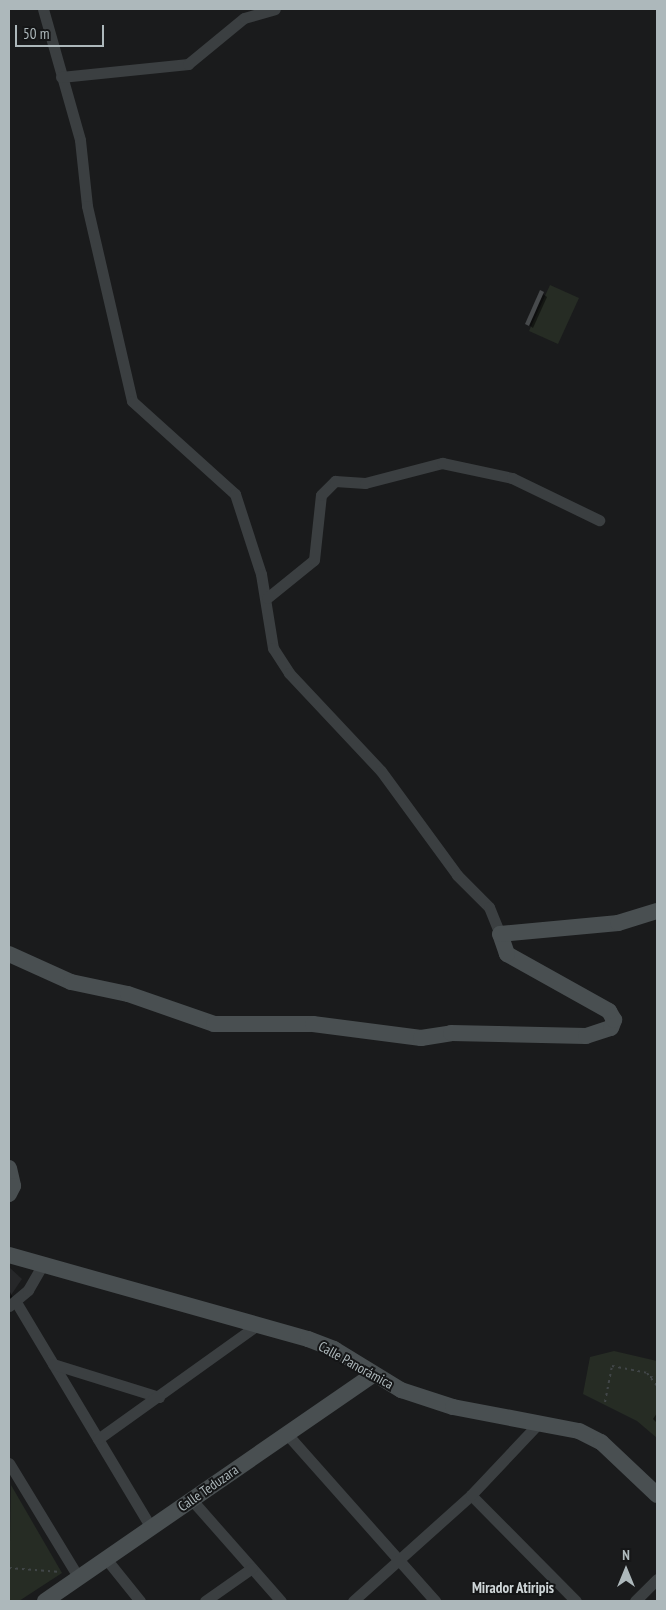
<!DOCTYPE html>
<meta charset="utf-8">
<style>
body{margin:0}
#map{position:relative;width:666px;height:1610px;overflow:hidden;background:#1a1b1c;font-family:"PT Sans Narrow",sans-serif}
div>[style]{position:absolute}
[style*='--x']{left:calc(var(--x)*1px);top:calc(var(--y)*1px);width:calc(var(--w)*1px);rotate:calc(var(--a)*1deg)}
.built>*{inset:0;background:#262729}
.green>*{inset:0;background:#262c24}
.shadow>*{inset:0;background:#0007}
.building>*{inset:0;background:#474a4c}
.path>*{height:2px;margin-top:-1px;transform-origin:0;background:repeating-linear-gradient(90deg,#414648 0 2.5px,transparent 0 6.5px)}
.street>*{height:11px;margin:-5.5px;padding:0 5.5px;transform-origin:5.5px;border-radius:5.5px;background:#3b3f41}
.secondary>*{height:16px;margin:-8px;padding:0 8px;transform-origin:8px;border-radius:8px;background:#494f51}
span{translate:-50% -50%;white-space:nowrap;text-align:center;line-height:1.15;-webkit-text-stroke:4px #151617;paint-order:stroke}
.street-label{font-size:14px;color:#adb8bb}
.neighbourhood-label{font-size:15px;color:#ced5d7;font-weight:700}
.frame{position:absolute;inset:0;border:10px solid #adb8bb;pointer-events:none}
.north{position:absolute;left:601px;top:1545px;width:50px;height:50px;-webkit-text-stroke:4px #151617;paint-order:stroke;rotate:0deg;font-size:14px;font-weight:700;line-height:20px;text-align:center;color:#adb8bb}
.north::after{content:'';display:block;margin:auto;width:18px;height:22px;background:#adb8bb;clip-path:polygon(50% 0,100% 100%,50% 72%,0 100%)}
.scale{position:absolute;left:15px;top:25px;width:89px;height:22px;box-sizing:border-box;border:2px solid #adb8bb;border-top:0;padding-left:6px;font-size:15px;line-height:18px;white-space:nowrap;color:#adb8bb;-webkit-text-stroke:4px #151617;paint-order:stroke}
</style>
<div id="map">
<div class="built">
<div style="clip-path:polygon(9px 1267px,22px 1279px,9px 1298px)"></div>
</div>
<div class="green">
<div style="clip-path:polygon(550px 285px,579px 298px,558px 344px,529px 331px)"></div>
<div style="clip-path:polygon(614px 1351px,657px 1361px,657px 1438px,637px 1421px,583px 1394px,590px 1357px)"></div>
<div style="clip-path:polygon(11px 1485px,62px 1573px,19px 1601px,9px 1601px)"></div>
</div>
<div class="shadow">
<div style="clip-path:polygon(540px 292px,547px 297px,533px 328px,526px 323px)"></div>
<div style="clip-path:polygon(9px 1290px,14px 1300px,9px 1303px)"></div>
<div style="clip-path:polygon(657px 1413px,657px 1423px,653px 1419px)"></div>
</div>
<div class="building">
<div style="clip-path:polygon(540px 290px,544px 292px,529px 326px,525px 324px)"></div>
</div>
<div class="path">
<div style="--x:650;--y:1377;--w:7;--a:8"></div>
<div style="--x:605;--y:1402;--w:37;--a:-79"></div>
<div style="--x:612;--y:1366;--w:36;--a:11"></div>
<div style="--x:647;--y:1373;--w:16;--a:52"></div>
<div style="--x:9;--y:1568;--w:52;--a:4.4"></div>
</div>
<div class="street">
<div style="--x:43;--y:9;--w:136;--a:74.2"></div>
<div style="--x:80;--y:140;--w:66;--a:83.9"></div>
<div style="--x:87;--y:206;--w:200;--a:77"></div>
<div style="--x:132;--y:401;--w:139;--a:42.1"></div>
<div style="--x:235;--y:494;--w:84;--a:72"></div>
<div style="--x:261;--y:574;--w:75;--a:80.8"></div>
<div style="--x:273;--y:648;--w:30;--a:57"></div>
<div style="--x:289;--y:673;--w:134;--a:46.8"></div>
<div style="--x:381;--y:771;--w:129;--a:53.8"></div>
<div style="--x:457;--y:875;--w:45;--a:45"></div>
<div style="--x:489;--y:907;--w:29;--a:68"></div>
<div style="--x:61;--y:77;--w:128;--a:-5.8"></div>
<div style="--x:188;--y:64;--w:72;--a:-39.4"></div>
<div style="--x:244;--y:18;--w:32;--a:-16"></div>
<div style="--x:267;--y:598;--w:60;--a:-39"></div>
<div style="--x:314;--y:560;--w:65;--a:-83.9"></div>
<div style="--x:321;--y:495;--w:20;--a:-45"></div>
<div style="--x:335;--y:481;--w:30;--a:4"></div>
<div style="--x:365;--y:483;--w:80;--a:-14.6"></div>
<div style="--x:442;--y:463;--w:72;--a:12.1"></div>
<div style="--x:512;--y:478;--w:97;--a:25.8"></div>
<div style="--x:16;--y:1302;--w:263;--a:59.1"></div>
<div style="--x:9;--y:1306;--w:25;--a:-40"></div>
<div style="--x:28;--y:1290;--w:28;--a:-60"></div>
<div style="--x:53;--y:1364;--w:111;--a:17.3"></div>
<div style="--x:286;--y:1433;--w:225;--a:48.4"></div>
<div style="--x:98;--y:1439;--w:196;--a:-35.6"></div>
<div style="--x:9;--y:1463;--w:135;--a:58.7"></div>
<div style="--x:471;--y:1495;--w:149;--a:45.3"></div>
<div style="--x:191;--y:1499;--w:136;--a:48.6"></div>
<div style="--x:107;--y:1560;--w:53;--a:51.2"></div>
<div style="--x:205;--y:1601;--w:57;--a:-35.1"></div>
<div style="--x:353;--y:1601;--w:159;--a:-41.9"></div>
<div style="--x:471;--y:1495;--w:98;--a:-46.7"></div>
<div style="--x:635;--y:1601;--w:31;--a:-45"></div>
</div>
<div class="secondary">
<div style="--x:9;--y:954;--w:68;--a:24.3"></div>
<div style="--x:71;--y:982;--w:58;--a:11.9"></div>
<div style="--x:128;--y:994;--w:91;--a:19.2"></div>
<div style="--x:214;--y:1024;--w:99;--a:0"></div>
<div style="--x:313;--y:1024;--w:109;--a:7.4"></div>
<div style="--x:421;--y:1038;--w:30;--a:-9"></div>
<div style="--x:451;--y:1033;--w:135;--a:1.3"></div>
<div style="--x:586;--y:1036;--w:26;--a:-18"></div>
<div style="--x:611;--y:1028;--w:9;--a:-69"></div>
<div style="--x:614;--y:1020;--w:10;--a:-119"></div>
<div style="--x:609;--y:1011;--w:117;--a:-150.8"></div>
<div style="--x:507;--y:954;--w:21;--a:-109"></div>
<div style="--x:500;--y:934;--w:119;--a:-5.3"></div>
<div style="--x:618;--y:923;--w:41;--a:-17.1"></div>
<div style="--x:9;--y:1168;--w:18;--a:77"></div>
<div style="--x:13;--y:1186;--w:9;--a:117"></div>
<div style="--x:9;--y:1255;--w:311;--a:15.7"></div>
<div style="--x:308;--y:1339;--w:28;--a:21"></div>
<div style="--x:334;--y:1349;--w:79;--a:31.5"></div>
<div style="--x:401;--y:1390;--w:55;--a:18.1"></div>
<div style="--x:453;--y:1407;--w:128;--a:10.8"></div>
<div style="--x:579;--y:1431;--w:25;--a:27"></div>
<div style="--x:601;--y:1442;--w:77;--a:43.4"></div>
<div style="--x:45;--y:1601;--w:397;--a:-34.6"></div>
</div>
<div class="street-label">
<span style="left:356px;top:1365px;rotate:29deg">Calle Panorámica</span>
<span style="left:208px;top:1488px;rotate:-35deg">Calle Teduzara</span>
</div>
<div class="neighbourhood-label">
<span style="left:513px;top:1588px">Mirador Atiripis</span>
</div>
<div class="frame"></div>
<div class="north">N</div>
<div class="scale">50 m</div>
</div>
